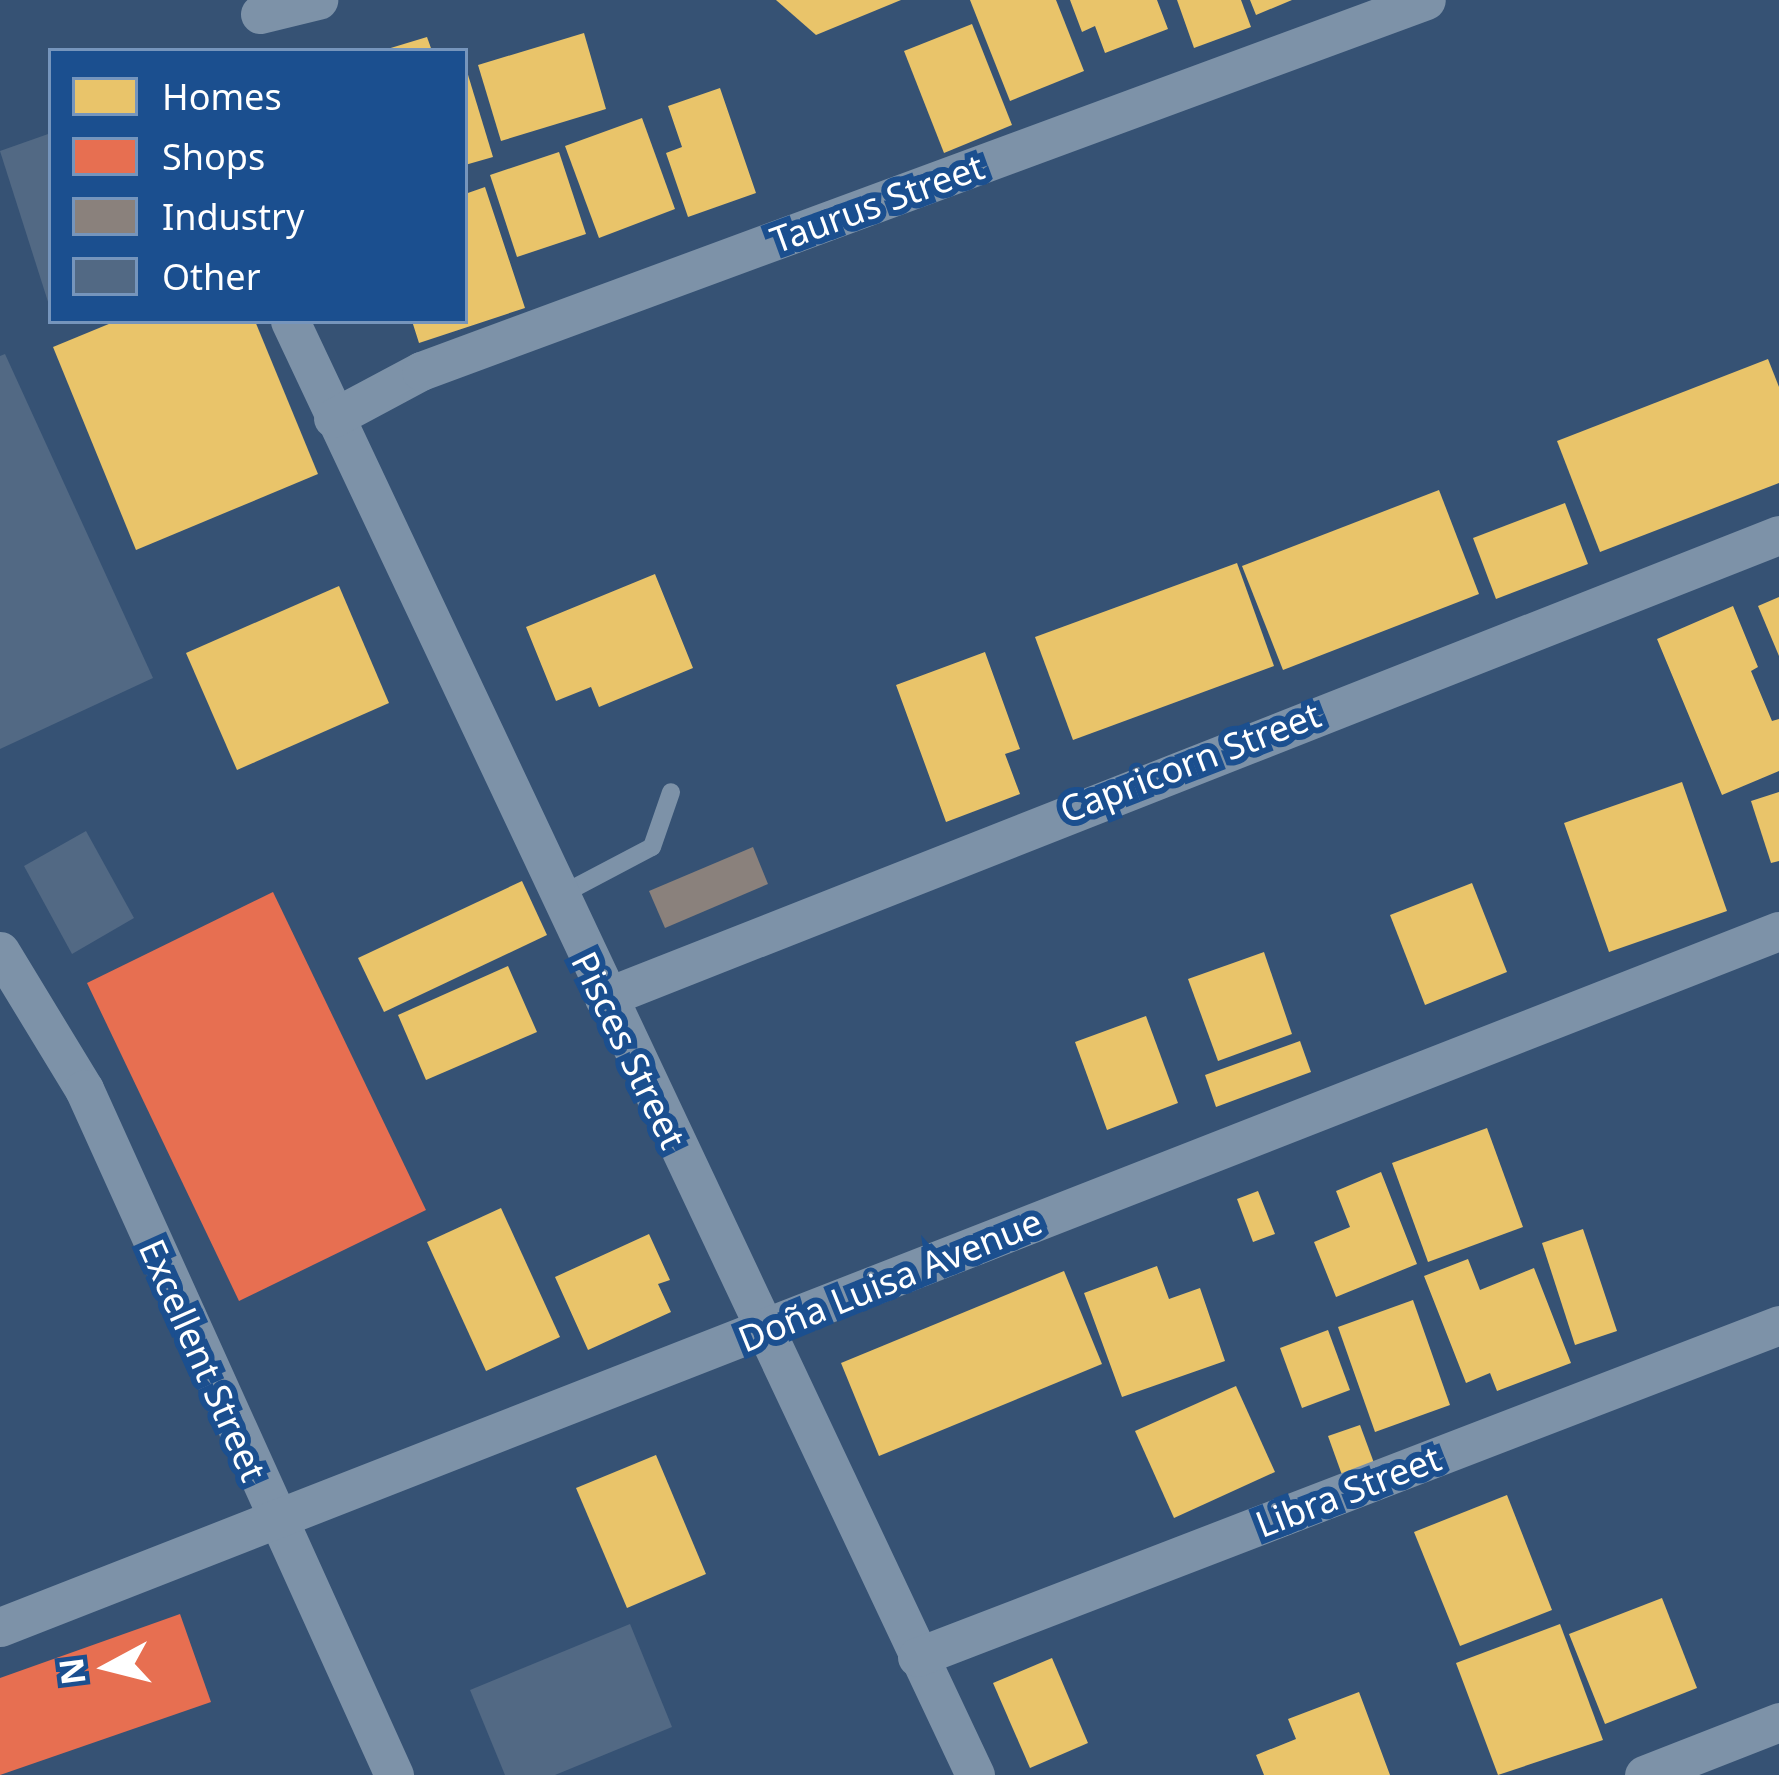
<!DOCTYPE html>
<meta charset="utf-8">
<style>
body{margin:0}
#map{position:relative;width:1779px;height:1775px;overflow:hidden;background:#365274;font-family:"Noto Sans",sans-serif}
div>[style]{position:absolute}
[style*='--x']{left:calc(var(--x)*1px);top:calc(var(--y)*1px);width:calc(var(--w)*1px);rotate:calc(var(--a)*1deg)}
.homes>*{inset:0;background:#e9c46a}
.shops>*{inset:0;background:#e76f51}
.industry>*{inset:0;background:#8a817c}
.building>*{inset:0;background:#526984}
.service>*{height:18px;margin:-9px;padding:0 9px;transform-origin:9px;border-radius:9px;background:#7d92a8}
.minor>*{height:39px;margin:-19.5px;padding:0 19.5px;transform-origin:19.5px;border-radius:19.5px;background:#7d92a8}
span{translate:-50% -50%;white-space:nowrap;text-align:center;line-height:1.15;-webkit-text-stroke:12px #1b4f8f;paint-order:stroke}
.street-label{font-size:36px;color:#fff}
.legend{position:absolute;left:48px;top:48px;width:420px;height:276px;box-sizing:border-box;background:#1b4f8f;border:3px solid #7695bc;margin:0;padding:15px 21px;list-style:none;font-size:36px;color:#fff}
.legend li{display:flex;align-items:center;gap:24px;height:60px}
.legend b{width:60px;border:3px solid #7695bc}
.north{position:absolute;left:48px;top:1607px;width:120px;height:120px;-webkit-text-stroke:9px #1b4f8f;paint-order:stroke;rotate:263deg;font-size:33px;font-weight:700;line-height:48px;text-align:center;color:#fff}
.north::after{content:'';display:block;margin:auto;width:42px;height:54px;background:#fff;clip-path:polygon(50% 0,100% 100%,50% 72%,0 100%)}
</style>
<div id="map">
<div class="homes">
<div style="clip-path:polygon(776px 0,901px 0,816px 35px)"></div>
<div style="clip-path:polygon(970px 0,1056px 0,1084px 71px,1010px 101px)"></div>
<div style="clip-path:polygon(1070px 0,1157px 0,1168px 29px,1105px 53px,1095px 26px,1082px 32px)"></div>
<div style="clip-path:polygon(1177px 0,1241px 0,1251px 27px,1194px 48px)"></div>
<div style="clip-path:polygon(1250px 0,1292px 0,1256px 15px)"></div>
<div style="clip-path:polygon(972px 24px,1012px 125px,944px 153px,904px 51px)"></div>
<div style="clip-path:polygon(584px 33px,606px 109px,501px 141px,478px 65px)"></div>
<div style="clip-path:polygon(427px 37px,432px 51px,384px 51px,384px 50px)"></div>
<div style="clip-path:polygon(465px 65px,493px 157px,465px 165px)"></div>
<div style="clip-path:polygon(720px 88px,756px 193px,688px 217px,666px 153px,682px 147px,668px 106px)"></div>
<div style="clip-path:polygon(642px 118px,675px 209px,599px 238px,565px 146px)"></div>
<div style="clip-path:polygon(559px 152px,586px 234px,517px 257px,490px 175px)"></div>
<div style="clip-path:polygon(485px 187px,525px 308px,419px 343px,412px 321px,465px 321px,465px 194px)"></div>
<div style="clip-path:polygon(116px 321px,255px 321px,318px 474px,136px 550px,53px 347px)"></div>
<div style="clip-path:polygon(1768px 359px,1779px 387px,1779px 483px,1600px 552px,1557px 441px)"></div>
<div style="clip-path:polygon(1439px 490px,1479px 594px,1283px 670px,1242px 566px)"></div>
<div style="clip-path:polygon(1565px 503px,1588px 564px,1496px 599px,1473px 538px)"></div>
<div style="clip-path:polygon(1237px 563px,1274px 666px,1073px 740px,1035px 637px)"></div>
<div style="clip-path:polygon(655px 574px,693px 668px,599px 707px,591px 687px,556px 701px,526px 627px)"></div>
<div style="clip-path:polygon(339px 586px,389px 703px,237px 770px,186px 653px)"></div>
<div style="clip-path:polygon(1779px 597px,1779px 656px,1758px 606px)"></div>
<div style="clip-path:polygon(1733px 606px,1758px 667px,1751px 671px,1772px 721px,1779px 719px,1779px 771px,1722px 795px,1657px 639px)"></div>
<div style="clip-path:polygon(985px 652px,1020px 749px,1005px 754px,1020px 794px,946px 822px,896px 685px)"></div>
<div style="clip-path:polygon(1682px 782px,1727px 911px,1609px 952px,1564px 823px)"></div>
<div style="clip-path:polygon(1779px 792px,1779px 861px,1771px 863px,1751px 801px)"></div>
<div style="clip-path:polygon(522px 881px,547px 935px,384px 1012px,358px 958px)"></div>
<div style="clip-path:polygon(1472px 883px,1507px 972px,1425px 1005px,1390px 915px)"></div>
<div style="clip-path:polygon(1264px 952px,1292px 1034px,1218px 1061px,1188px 979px)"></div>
<div style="clip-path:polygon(508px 966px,537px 1032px,426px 1080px,398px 1015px)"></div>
<div style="clip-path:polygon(1146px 1016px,1178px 1103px,1107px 1130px,1075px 1042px)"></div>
<div style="clip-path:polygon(1300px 1041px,1311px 1072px,1216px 1107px,1205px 1075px)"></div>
<div style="clip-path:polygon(1487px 1128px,1523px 1227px,1428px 1262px,1392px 1163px)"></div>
<div style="clip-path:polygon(1381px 1172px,1417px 1264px,1336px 1297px,1314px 1242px,1350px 1227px,1336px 1191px)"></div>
<div style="clip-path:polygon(1258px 1191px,1275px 1234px,1253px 1242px,1237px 1199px)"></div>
<div style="clip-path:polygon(501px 1208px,560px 1337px,486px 1371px,427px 1242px)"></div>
<div style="clip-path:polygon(1583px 1229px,1617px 1331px,1575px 1345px,1542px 1243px)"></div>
<div style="clip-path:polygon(649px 1234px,670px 1280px,658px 1284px,671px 1312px,588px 1350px,555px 1277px)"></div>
<div style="clip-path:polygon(1468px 1259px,1480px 1290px,1534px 1268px,1571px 1363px,1497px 1391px,1490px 1373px,1466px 1383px,1424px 1276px)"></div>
<div style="clip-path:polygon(1157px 1266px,1169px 1299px,1200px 1288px,1225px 1361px,1122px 1397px,1084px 1293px)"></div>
<div style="clip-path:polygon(1064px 1271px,1102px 1364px,879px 1456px,841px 1363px)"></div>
<div style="clip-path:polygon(1413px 1300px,1450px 1405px,1375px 1432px,1338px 1327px)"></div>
<div style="clip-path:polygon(1328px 1330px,1350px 1390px,1302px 1408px,1280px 1348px)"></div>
<div style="clip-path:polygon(1236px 1386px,1275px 1472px,1174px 1518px,1135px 1431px)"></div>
<div style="clip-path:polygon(1360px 1425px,1374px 1463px,1342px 1475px,1328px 1436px)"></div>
<div style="clip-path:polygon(656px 1455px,706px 1574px,627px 1608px,576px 1488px)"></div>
<div style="clip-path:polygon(1507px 1495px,1552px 1610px,1460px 1646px,1414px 1532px)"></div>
<div style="clip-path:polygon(1662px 1598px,1697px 1688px,1605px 1724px,1569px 1634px)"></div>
<div style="clip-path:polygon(1560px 1624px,1603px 1740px,1498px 1775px,1456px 1663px)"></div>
<div style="clip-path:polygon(1052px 1658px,1088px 1743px,1030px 1768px,993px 1683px)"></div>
<div style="clip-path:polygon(1359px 1692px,1390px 1775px,1264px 1775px,1256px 1755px,1296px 1739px,1288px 1719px)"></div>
</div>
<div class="shops">
<div style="clip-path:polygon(273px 892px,426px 1210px,239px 1301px,87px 983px)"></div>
<div style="clip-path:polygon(180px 1614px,211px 1702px,0 1775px,0 1678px)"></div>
</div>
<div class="industry">
<div style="clip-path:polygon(753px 847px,768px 884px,665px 928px,649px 891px)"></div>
</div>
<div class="building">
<div style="clip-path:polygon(51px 133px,51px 308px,50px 308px,0 151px)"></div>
<div style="clip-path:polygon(5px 354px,153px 678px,0 749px,0 356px)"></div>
<div style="clip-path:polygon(86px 831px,134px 918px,72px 954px,24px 866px)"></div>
<div style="clip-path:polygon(630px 1624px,672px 1727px,555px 1775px,505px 1775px,470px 1690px)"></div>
</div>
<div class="service">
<div style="--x:557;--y:897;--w:107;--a:-27.8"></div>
<div style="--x:652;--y:847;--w:58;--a:-70.9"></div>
</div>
<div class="minor">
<div style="--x:260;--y:14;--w:60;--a:-13.6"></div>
<div style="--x:290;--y:321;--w:1607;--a:64.77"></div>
<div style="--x:333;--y:418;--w:100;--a:-28.1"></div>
<div style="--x:421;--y:371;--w:1071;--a:-20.26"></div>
<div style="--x:0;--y:951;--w:162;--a:58.7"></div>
<div style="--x:84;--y:1089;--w:753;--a:65.68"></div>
<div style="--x:604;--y:998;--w:1263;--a:-21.51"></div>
<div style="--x:0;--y:1627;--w:1910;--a:-21.37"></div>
<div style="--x:917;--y:1657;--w:924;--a:-21.06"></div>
<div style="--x:1644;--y:1775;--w:145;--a:-21.4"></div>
</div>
<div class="street-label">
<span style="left:877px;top:203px;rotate:-20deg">Taurus Street</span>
<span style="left:1190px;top:762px;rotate:-21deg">Capricorn Street</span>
<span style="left:629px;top:1050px;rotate:64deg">Pisces Street</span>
<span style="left:890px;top:1280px;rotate:-22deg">Doña Luisa Avenue</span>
<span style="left:203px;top:1360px;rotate:66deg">Excellent Street</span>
<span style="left:1348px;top:1491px;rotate:-21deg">Libra Street</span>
</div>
<ul class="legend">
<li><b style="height:33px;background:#e9c46a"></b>Homes</li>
<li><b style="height:33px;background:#e76f51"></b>Shops</li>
<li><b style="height:33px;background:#8a817c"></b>Industry</li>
<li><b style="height:33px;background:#526984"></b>Other</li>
</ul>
<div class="north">N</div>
</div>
